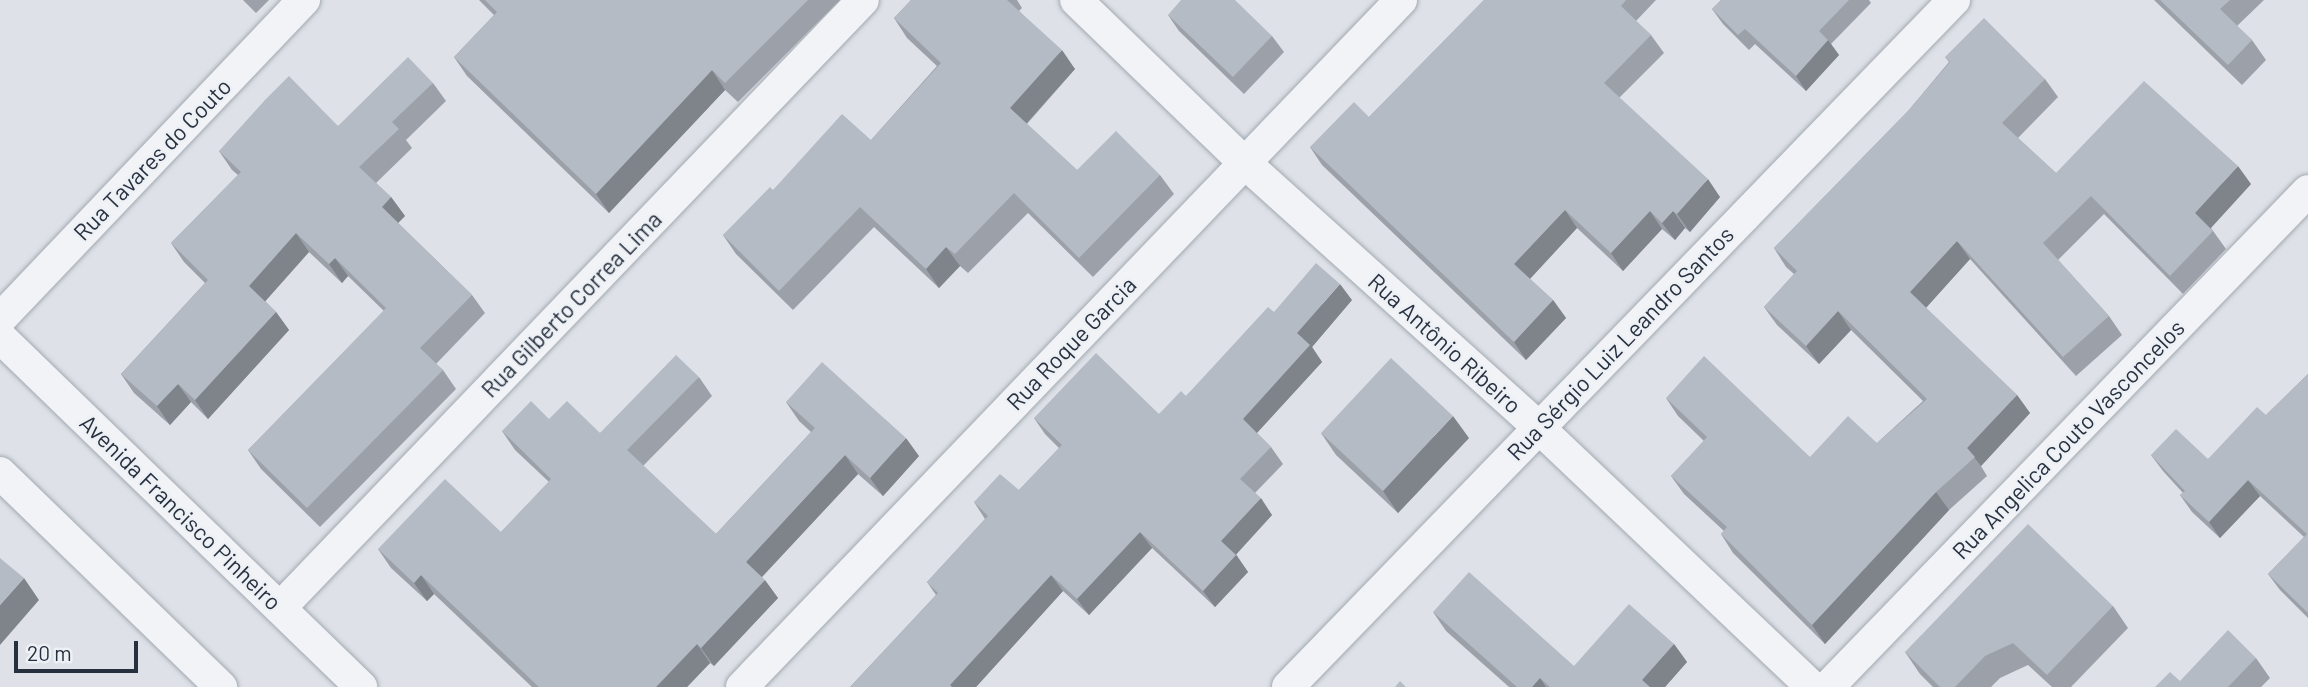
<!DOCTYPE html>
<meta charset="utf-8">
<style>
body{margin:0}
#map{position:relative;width:2308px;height:687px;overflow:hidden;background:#dee2e8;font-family:Barlow,sans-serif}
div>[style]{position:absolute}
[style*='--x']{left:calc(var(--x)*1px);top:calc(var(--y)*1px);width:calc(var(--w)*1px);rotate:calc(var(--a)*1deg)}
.roads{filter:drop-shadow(0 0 2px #a3a9b2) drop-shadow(0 0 2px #a3a9b2)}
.street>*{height:32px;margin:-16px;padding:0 16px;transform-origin:16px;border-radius:16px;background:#f1f3f6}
.wall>*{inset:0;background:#9ca1a9}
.shaded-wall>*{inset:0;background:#7f838a}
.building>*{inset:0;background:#b5bbc5}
span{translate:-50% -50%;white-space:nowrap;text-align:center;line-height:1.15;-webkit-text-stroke:5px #edf1f5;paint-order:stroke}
.street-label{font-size:23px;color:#27303f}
.scale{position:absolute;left:14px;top:641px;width:124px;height:32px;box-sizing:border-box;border:4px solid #27303f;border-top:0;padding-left:9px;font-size:21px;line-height:24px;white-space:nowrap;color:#27303f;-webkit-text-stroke:5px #edf1f5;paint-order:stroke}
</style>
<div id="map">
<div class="roads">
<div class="street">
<div style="--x:1076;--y:0;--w:233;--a:44"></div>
<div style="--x:1244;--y:162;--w:396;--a:42"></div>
<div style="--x:1538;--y:427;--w:378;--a:43.5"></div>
<div style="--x:0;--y:319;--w:441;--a:-46.4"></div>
<div style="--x:0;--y:337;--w:503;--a:44.11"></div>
<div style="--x:0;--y:473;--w:308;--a:44.1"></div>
<div style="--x:280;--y:608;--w:842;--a:-46.2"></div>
<div style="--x:742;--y:687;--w:952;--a:-46.19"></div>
<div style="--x:1288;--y:687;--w:957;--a:-45.89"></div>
<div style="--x:1828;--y:687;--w:690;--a:-45.94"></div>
</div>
</div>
<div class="wall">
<div style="clip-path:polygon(243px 0,269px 0,256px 13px)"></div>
<div style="clip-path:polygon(479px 0,840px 0,738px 102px,725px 90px,609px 213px,467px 76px,454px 57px,494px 15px)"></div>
<div style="clip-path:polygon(911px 0,1017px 0,1022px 8px,1019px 11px,1075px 69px,1027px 124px,1077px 170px,1160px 175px,1174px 194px,1093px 277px,1028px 213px,968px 273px,960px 266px,939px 288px,874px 227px,793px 310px,736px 254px,723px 235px,773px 190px,871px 140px,937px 66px,907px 38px,894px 18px)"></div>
<div style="clip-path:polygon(1484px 0,1656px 0,1636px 21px,1651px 35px,1664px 53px,1619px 98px,1720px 197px,1690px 232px,1685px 228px,1675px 240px,1662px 229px,1623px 271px,1577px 228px,1530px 279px,1553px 300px,1566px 318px,1526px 360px,1322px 165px,1310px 147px,1369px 117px)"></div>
<div style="clip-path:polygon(1721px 0,1869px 0,1871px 3px,1831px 44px,1839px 55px,1806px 91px,1755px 44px,1749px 50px,1723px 24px,1712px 9px)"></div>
<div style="clip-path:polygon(2154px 0,2264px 0,2237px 26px,2252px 40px,2266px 60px,2242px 85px)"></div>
<div style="clip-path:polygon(1168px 15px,1272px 36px,1284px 52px,1244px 94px,1179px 31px)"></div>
<div style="clip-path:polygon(1945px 57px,2045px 79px,2058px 97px,2018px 138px,2056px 173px,2251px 184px,2211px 228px,2226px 249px,2183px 294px,2104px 214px,2058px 260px,2109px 316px,2122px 335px,2076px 376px,1970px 259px,1926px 308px,2017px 395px,2030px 413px,1981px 466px,1987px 476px,1949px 510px,1825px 644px,1733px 553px,1721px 534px,1724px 531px,1684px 494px,1671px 476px,1704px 441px,1678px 416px,1666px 398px,1810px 457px,1877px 443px,1923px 401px,1851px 330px,1819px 364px,1777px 325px,1764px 307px,1794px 274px,1786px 267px,1774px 248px,1908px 111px,1949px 62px)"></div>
<div style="clip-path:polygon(433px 83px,446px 101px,406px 140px,412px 148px,376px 183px,391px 197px,405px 216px,398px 223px,472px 295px,485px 313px,436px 364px,443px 370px,456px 389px,320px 527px,261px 469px,248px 450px,384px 311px,348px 276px,342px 283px,309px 252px,265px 301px,276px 312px,289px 330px,208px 419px,191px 402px,170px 425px,134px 393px,121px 374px,205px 283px,184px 262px,171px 243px,238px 175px,232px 170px,219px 151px,338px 126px)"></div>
<div style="clip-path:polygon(1352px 300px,1312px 347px,1322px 362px,1257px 433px,1271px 447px,1283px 464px,1255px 493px,1272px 515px,1236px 554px,1248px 572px,1215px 607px,1152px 548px,1089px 615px,1063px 591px,976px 687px,850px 687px,936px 595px,927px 582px,985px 519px,974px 502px,1019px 490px,1059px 448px,1045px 434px,1034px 418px,1159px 414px,1186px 396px,1274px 312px)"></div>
<div style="clip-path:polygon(2308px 374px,2308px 618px,2280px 590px,2268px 574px,2304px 537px,2260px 496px,2220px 538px,2192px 512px,2180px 495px,2183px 493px,2163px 471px,2151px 455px,2208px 459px,2266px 415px)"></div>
<div style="clip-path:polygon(699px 377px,712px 396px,643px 466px,716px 534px,811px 432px,799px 421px,786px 402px,919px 456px,883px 496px,858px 474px,762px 577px,778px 598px,714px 666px,710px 663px,687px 687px,532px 687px,434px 594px,427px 601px,391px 568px,378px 549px,501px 532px,549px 482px,515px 450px,502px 431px,549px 419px,600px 433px)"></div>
<div style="clip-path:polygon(1321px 433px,1469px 438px,1398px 513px,1336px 455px)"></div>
<div style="clip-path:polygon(2113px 606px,2128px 628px,2071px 687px,2052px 687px,2028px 665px,2000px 678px,1991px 687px,1933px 687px,1920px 674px,1905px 652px)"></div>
<div style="clip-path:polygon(1433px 612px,1574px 666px,1674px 644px,1687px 662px,1665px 687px,1509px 687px,1446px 631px)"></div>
<div style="clip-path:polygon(2256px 658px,2270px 678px,2261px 687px,2155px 687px,2180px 681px)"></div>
</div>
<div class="shaded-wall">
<div style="clip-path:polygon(1828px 40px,1839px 55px,1806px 91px,1796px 76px)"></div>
<div style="clip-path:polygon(1062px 50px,1075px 69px,1023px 127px,1010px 108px)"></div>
<div style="clip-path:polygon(712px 70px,725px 90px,609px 213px,596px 194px)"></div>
<div style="clip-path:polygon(2238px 166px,2251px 184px,2208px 231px,2195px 213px)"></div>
<div style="clip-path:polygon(1708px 179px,1720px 197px,1690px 232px,1677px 214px)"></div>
<div style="clip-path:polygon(391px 197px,405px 216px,395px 226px,382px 207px)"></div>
<div style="clip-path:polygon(1565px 210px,1577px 228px,1527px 282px,1514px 264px)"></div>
<div style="clip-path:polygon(1650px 211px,1662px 229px,1623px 271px,1611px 253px)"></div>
<div style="clip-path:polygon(1673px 211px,1685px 228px,1675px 240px,1662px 223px)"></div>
<div style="clip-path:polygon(296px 233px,309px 252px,262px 305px,249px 286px)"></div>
<div style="clip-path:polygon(1957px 241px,1970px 259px,1923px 311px,1910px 292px)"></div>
<div style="clip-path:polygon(946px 247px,960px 266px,939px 288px,926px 269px)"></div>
<div style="clip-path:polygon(335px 258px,348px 276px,342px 283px,329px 264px)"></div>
<div style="clip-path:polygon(1340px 284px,1352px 300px,1312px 347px,1322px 362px,1254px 436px,1243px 419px,1297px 333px)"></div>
<div style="clip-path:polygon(1553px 300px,1566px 318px,1526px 360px,1514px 342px)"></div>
<div style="clip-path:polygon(1838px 311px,1851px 330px,1819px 364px,1806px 346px)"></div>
<div style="clip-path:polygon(276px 312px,289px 330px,208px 419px,195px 400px)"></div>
<div style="clip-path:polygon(178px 384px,191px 402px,170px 425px,157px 406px)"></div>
<div style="clip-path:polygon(2017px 395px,2030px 413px,1981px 466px,1967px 448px)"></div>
<div style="clip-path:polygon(1453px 416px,1469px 438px,1398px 513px,1383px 491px)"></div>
<div style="clip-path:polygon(906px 438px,919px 456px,883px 496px,870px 478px)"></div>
<div style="clip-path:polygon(845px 455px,858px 474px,759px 580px,746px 562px)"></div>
<div style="clip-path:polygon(2248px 480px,2260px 496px,2220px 538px,2209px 522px)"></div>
<div style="clip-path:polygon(1936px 492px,1949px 510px,1825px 644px,1812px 625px)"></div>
<div style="clip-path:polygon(1261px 498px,1272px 515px,1233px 558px,1221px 541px)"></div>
<div style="clip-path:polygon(1140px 532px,1152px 548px,1089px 615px,1077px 599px)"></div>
<div style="clip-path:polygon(1236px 555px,1248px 572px,1215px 607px,1203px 591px)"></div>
<div style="clip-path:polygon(421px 575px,434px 594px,427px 601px,414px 583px)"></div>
<div style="clip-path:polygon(1051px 575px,1063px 591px,976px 687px,951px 687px,950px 685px)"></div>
<div style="clip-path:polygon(24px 578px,39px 600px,0 645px,0 605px)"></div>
<div style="clip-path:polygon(765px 580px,778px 598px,714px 666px,701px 648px)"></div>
<div style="clip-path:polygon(697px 644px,710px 663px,687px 687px,656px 687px)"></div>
<div style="clip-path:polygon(1674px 644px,1687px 662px,1665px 687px,1647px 687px,1642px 680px)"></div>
<div style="clip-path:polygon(1540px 678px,1546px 687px,1532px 687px)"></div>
</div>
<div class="building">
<div style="clip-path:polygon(485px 0,808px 0,725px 83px,712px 70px,596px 194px,454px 57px,497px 12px)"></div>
<div style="clip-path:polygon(911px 0,1007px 0,1062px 50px,1010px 108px,1077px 170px,1116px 131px,1160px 175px,1079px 258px,1014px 193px,955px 254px,946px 247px,926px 269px,860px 207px,779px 291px,723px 235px,770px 187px,773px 190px,842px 114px,871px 140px,941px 63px,894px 18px)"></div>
<div style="clip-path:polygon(1181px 0,1235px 0,1272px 36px,1233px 77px,1168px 15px)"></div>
<div style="clip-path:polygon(1484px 0,1626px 0,1621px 6px,1651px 35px,1604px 83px,1708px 179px,1677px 214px,1673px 211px,1662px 223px,1650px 211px,1611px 253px,1565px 210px,1514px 264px,1553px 300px,1514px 342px,1310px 147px,1354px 102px,1369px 117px)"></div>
<div style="clip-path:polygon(1721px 0,1849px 0,1819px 31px,1828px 40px,1796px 76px,1745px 29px,1738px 35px,1712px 9px)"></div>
<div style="clip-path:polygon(2160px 0,2230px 0,2220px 9px,2252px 40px,2228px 65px)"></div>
<div style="clip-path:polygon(1984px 18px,2045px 79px,2002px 123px,2056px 173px,2144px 81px,2238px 166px,2195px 213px,2213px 231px,2170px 276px,2091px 196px,2043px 243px,2109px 316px,2063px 357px,1957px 241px,1910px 292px,2017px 395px,1967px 448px,1975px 457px,1936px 492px,1812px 625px,1721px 534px,1727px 527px,1671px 476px,1707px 437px,1666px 398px,1704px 356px,1810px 457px,1848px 416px,1877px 443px,1927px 399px,1838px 311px,1806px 346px,1764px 307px,1797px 271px,1774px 248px,1908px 111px,1950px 62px,1945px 57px)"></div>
<div style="clip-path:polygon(408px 57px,433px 83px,392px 122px,399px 129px,359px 167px,391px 197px,382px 207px,472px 295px,420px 348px,443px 370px,307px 508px,248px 450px,386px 308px,335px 258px,329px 264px,296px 233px,249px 286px,276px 312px,195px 400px,178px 384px,157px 406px,121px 374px,208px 280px,171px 243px,241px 172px,219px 151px,265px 100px,289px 76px,338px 126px)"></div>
<div style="clip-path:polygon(1316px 263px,1340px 284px,1297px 333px,1310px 345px,1243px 419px,1271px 447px,1240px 479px,1261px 498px,1221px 541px,1236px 555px,1203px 591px,1140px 532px,1077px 599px,1051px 575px,950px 685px,952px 687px,850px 687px,938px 593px,927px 582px,988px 516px,974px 502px,1000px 474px,1019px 490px,1062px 445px,1034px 418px,1096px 353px,1159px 414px,1181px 391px,1186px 396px,1268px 307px,1274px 312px)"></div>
<div style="clip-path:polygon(676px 355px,699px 377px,627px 450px,716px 534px,815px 428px,786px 402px,822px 362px,906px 438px,870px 478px,845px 455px,746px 562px,765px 580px,701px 648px,697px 644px,656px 687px,539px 687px,421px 575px,414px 583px,378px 549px,445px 479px,501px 532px,551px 479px,502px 431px,531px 401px,549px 419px,567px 401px,600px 433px)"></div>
<div style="clip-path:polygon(1391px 358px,1453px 416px,1383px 491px,1321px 433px)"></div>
<div style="clip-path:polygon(2308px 374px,2308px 613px,2268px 574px,2307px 534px,2248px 480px,2209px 522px,2180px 495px,2185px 491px,2151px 455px,2176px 429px,2208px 459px,2257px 407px,2266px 415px)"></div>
<div style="clip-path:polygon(2028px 524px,2113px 606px,2047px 675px,2013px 643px,1985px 656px,1955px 687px,1940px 687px,1905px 652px)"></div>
<div style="clip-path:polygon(0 558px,24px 578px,0 605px)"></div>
<div style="clip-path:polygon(1469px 572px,1574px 666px,1629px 604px,1674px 644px,1642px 680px,1650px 687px,1550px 687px,1540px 678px,1532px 687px,1517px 687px,1433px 612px)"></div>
<div style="clip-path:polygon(2228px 630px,2256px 658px,2228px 687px,2155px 687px,2170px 672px,2180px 681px)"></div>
<div style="clip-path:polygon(1400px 681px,1406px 687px,1395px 687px)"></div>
</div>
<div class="street-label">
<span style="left:152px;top:159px;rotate:-46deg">Rua Tavares do Couto</span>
<span style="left:571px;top:304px;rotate:-46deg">Rua Gilberto Correa Lima</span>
<span style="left:1071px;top:343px;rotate:-46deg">Rua Roque Garcia</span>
<span style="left:1445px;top:343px;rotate:42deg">Rua Antônio Ribeiro</span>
<span style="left:1620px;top:343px;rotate:-46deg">Rua Sérgio Luiz Leandro Santos</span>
<span style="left:2068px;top:439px;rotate:-46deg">Rua Angelica Couto Vasconcelos</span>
<span style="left:181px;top:512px;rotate:44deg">Avenida Francisco Pinheiro</span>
</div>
<div class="scale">20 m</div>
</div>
